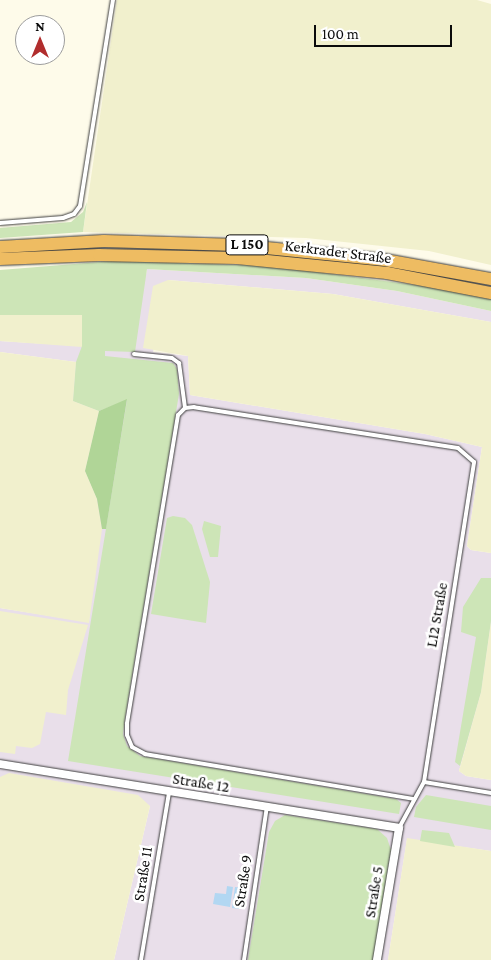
<!DOCTYPE html>
<meta charset="utf-8">
<style>
body{margin:0}
#map{position:relative;width:491px;height:960px;overflow:hidden;background:#fefbea;font-family:"Crimson Pro",serif}
div>[style]{position:absolute}
[style*='--x']{left:calc(var(--x)*1px);top:calc(var(--y)*1px);width:calc(var(--w)*1px);rotate:calc(var(--a)*1deg)}
.industrial>*{inset:0;background:#e9dfea}
.farmland>*{inset:0;background:#f1f0cd}
.green>*{inset:0;background:#cde5b7}
.forest>*{inset:0;background:#b0d597}
.water>*{inset:0;background:#b2d7f2}
.roads{filter:drop-shadow(0 0 1px #3e3e3e) drop-shadow(0 0 1px #3e3e3e)}
.service>*{height:4px;margin:-2px;padding:0 2px;transform-origin:2px;border-radius:2px;background:#fff}
.minor>*{height:8px;margin:-4px;padding:0 4px;transform-origin:4px;border-radius:4px;background:#fff}
.trunk>*{height:12px;margin:-6px;padding:0 6px;transform-origin:6px;border-radius:6px;background:#eebc62}
span{translate:-50% -50%;white-space:nowrap;text-align:center;line-height:1.15;-webkit-text-stroke:5px #fff;paint-order:stroke}
.shield-label span{padding:1px 4px;background:#fff;border:1px solid;border-radius:4px;-webkit-text-stroke-width:0}
.shield-label{font-size:15px;color:#0b0b0b;font-weight:700}
.street-label{font-size:16px;color:#0b0b0b}
.north{position:absolute;left:15px;top:15px;width:50px;height:50px;box-sizing:border-box;background:#fff;border:1px solid #9d9d9d;border-radius:50%;rotate:0deg;font-size:14px;font-weight:700;line-height:20px;text-align:center;color:#0b0b0b}
.north::after{content:'';display:block;margin:auto;width:18px;height:22px;background:#b12d2d;clip-path:polygon(50% 0,100% 100%,50% 72%,0 100%)}
.scale{position:absolute;left:314px;top:25px;width:138px;height:22px;box-sizing:border-box;border:2px solid #0b0b0b;border-top:0;padding-left:6px;font-size:15px;line-height:18px;white-space:nowrap;color:#0b0b0b;-webkit-text-stroke:4px #fff;paint-order:stroke}
</style>
<div id="map">
<div class="industrial">
<div style="clip-path:polygon(147px 269px,306px 278px,397px 291px,491px 311px,491px 322px,333px 294px,168px 280px,153px 352px,188px 356px,190px 395px,425px 434px,482px 447px,467px 546px,471px 550px,491px 553px,491px 621px,481px 692px,459px 771px,466px 776px,491px 780px,491px 851px,407px 839px,388px 960px,114px 960px,150px 806px,0 777px,0 608px,89px 622px,97px 499px,85px 471px,99px 411px,73px 401px,76px 362px,0 352px,0 341px,81px 346px,82px 315px,0 315px,146px 275px)"></div>
</div>
<div class="farmland">
<div style="clip-path:polygon(117px 0,477px 0,491px 4px,491px 265px,429px 251px,306px 238px,83px 232px)"></div>
<div style="clip-path:polygon(168px 280px,333px 294px,491px 322px,491px 553px,471px 550px,467px 546px,482px 447px,425px 434px,190px 395px,188px 356px,143px 348px,153px 286px)"></div>
<div style="clip-path:polygon(0 315px,82px 315px,82px 347px,0 341px)"></div>
<div style="clip-path:polygon(0 352px,76px 362px,73px 401px,99px 411px,85px 471px,97px 499px,102px 529px,89px 623px,0 608px)"></div>
<div style="clip-path:polygon(0 611px,88px 625px,68px 690px,66px 715px,46px 712px,40px 744px,32px 748px,16px 746px,15px 754px,0 752px)"></div>
<div style="clip-path:polygon(491px 621px,491px 780px,466px 776px,459px 771px,481px 692px)"></div>
<div style="clip-path:polygon(9px 773px,138px 795px,150px 806px,114px 960px,0 960px,0 777px)"></div>
<div style="clip-path:polygon(407px 838px,491px 851px,491px 960px,388px 960px)"></div>
</div>
<div class="green">
<div style="clip-path:polygon(87px 202px,83px 232px,0 238px,0 228px,71px 222px,83px 212px)"></div>
<div style="clip-path:polygon(112px 261px,270px 266px,438px 288px,491px 299px,491px 311px,397px 291px,306px 278px,147px 269px,135px 352px,105px 351px,105px 356px,173px 363px,177px 369px,179px 394px,125px 718px,123px 734px,127px 746px,140px 756px,396px 799px,401px 803px,399px 814px,68px 761px,127px 400px,99px 411px,73px 401px,76px 362px,82px 346px,82px 315px,0 315px,0 270px)"></div>
<div style="clip-path:polygon(173px 516px,185px 518px,192px 525px,210px 582px,206px 623px,151px 614px,167px 518px)"></div>
<div style="clip-path:polygon(204px 521px,221px 526px,218px 557px,210px 557px,202px 529px)"></div>
<div style="clip-path:polygon(481px 578px,491px 578px,491px 621px,481px 692px,460px 766px,455px 762px,476px 637px,461px 632px,463px 607px)"></div>
<div style="clip-path:polygon(426px 795px,491px 806px,491px 830px,414px 817px,416px 807px)"></div>
<div style="clip-path:polygon(285px 815px,377px 829px,387px 838px,391px 850px,373px 960px,248px 960px,269px 832px,275px 821px)"></div>
<div style="clip-path:polygon(422px 830px,449px 833px,455px 847px,420px 841px)"></div>
</div>
<div class="forest">
<div style="clip-path:polygon(127px 399px,106px 529px,102px 529px,97px 499px,85px 471px,99px 411px)"></div>
</div>
<div class="water">
<div style="clip-path:polygon(227px 886px,233px 887px,230px 907px,213px 904px,215px 893px,226px 894px)"></div>
<div style="clip-path:polygon(235px 887px,243px 888px,240px 909px,232px 908px)"></div>
</div>
<div class="roads">
<div class="service">
<div style="--x:0;--y:223;--w:63;--a:-4.5"></div>
<div style="--x:63;--y:218;--w:12;--a:-20"></div>
<div style="--x:74;--y:214;--w:10;--a:-53"></div>
<div style="--x:80;--y:206;--w:209;--a:-80.9"></div>
<div style="--x:134;--y:354;--w:38;--a:6"></div>
<div style="--x:172;--y:358;--w:9;--a:36"></div>
<div style="--x:179;--y:363;--w:45;--a:82.4"></div>
<div style="--x:424;--y:782;--w:68;--a:9.3"></div>
<div style="--x:399;--y:828;--w:52;--a:-61.5"></div>
<div style="--x:424;--y:782;--w:324;--a:-81.1"></div>
<div style="--x:474;--y:462;--w:21;--a:-139"></div>
<div style="--x:458;--y:448;--w:267;--a:-171.2"></div>
<div style="--x:194;--y:407;--w:9;--a:174"></div>
<div style="--x:185;--y:408;--w:10;--a:135"></div>
<div style="--x:178;--y:415;--w:313;--a:99.4"></div>
<div style="--x:127;--y:724;--w:11;--a:90"></div>
<div style="--x:127;--y:735;--w:13;--a:67"></div>
<div style="--x:132;--y:747;--w:15;--a:28"></div>
<div style="--x:145;--y:754;--w:273;--a:9.5"></div>
<div style="--x:141;--y:960;--w:170;--a:-80.5"></div>
<div style="--x:244;--y:960;--w:155;--a:-81.5"></div>
</div>
<div class="minor">
<div style="--x:0;--y:764;--w:404;--a:9.1"></div>
<div style="--x:399;--y:828;--w:134;--a:99.5"></div>
</div>
<div class="trunk">
<div style="--x:0;--y:247;--w:104;--a:-3.3"></div>
<div style="--x:104;--y:241;--w:133;--a:1.7"></div>
<div style="--x:237;--y:245;--w:149;--a:5.8"></div>
<div style="--x:385;--y:260;--w:108;--a:10.2"></div>
<div style="--x:0;--y:259;--w:99;--a:-2.3"></div>
<div style="--x:99;--y:255;--w:138;--a:1.2"></div>
<div style="--x:237;--y:258;--w:151;--a:5.7"></div>
<div style="--x:387;--y:273;--w:106;--a:10.9"></div>
</div>
</div>
<div class="shield-label">
<span style="left:247px;top:245px">L 150</span>
</div>
<div class="street-label">
<span style="left:338px;top:252px;rotate:7deg">Kerkrader Straße</span>
<span style="left:437px;top:615px;rotate:-80deg">L12 Straße</span>
<span style="left:201px;top:783px;rotate:9deg">Straße 12</span>
<span style="left:143px;top:874px;rotate:-81deg">Straße 11</span>
<span style="left:243px;top:881px;rotate:-81deg">Straße 9</span>
<span style="left:374px;top:892px;rotate:-81deg">Straße 5</span>
</div>
<div class="north">N</div>
<div class="scale">100 m</div>
</div>
